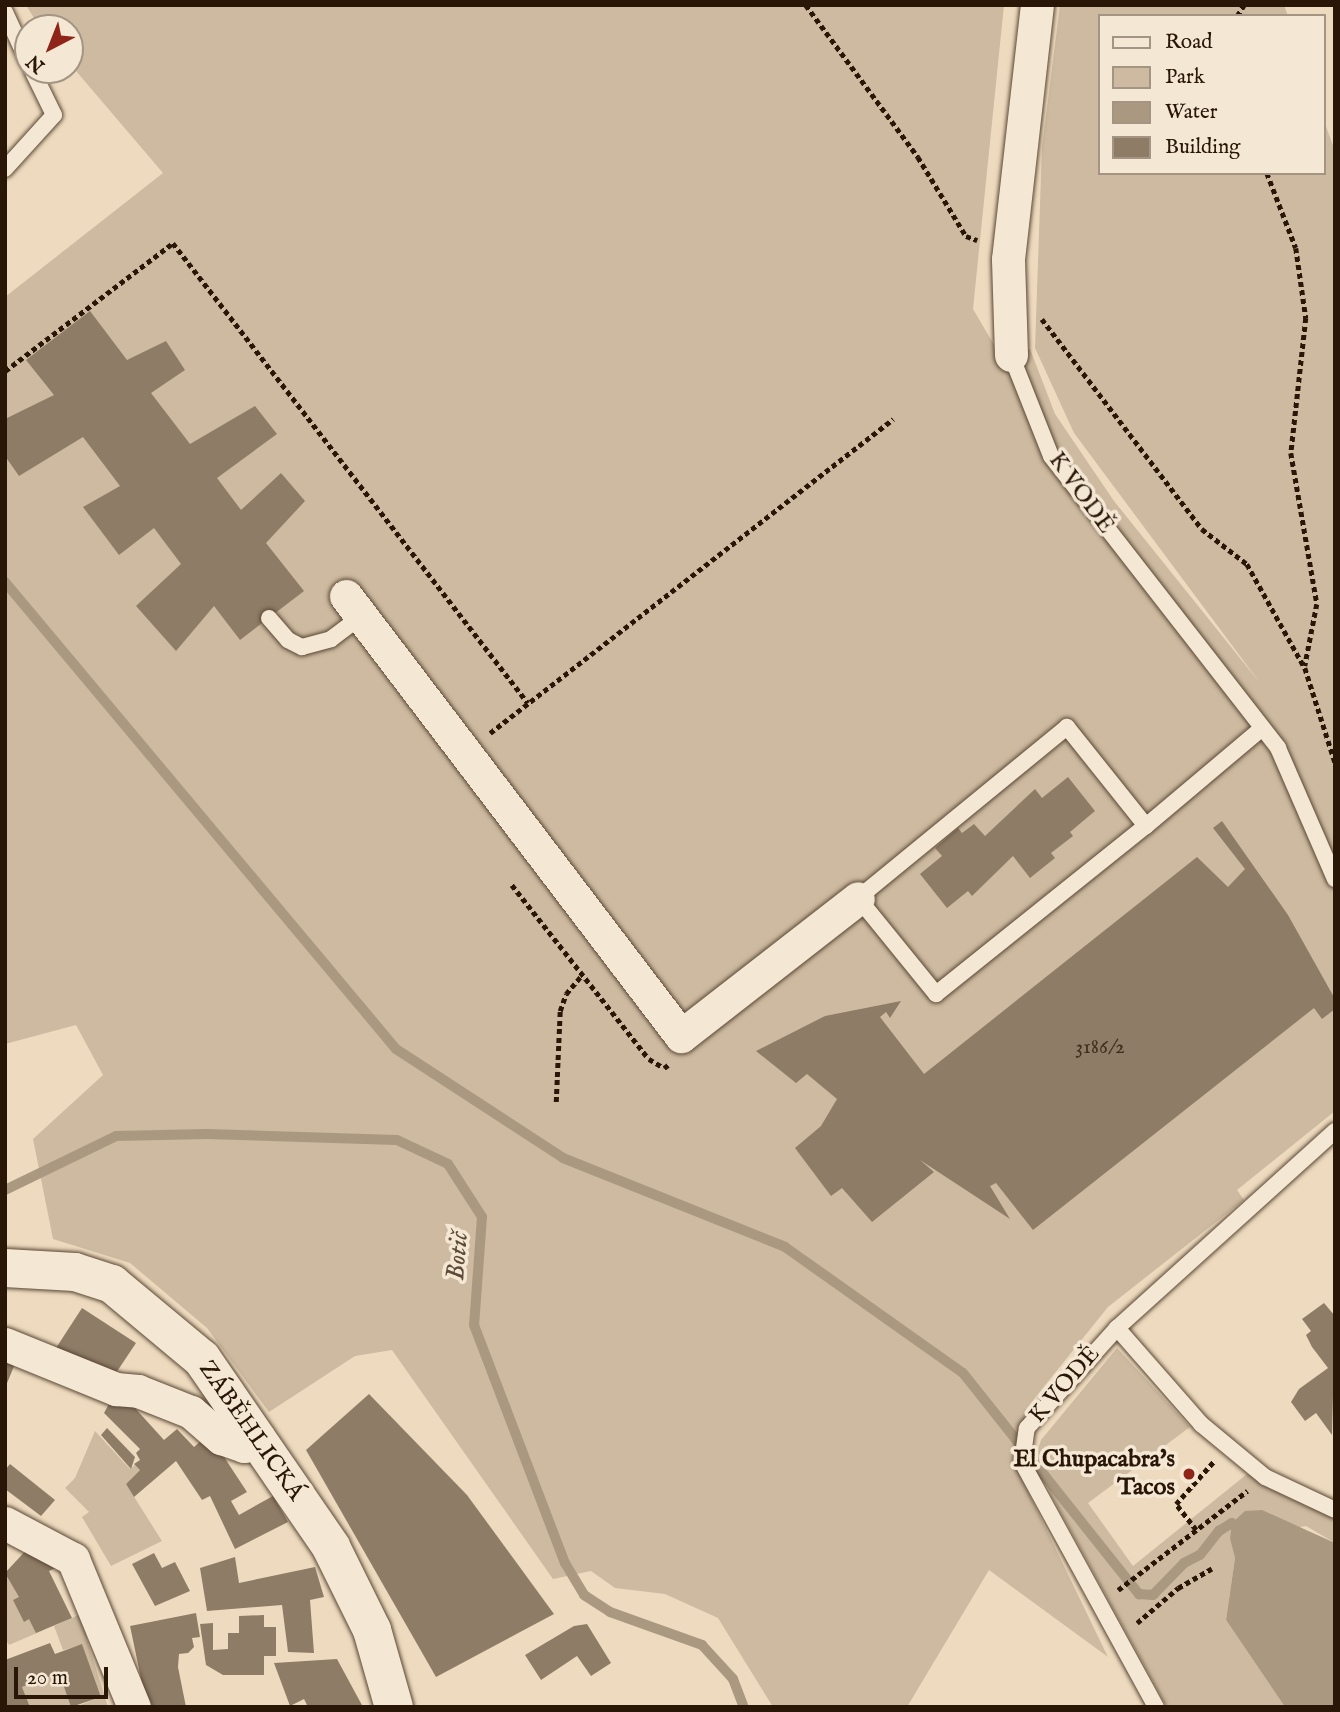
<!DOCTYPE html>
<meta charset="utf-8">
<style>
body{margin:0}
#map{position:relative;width:1340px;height:1712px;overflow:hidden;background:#eedbbf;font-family:"IM FELL English",serif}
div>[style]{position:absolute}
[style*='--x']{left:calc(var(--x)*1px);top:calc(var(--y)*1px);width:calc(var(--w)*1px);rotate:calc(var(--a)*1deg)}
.green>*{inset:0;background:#cdbaa0}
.water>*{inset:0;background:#ab9880}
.stream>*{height:10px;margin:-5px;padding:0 5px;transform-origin:5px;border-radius:5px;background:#ab9880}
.building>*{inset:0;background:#8f7c67}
.path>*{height:4.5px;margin-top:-2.25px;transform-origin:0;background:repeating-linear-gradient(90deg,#291607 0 5px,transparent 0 8.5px)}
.roads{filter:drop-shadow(0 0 2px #5a4735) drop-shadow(0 0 2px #5a4735)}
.lane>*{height:16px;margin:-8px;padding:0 8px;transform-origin:8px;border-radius:8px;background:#f4e8d5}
.street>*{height:33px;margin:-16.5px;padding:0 16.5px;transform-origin:16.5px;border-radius:16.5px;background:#f4e8d5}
.secondary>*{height:38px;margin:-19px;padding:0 19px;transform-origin:19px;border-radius:19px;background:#f4e8d5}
.dots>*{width:19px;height:19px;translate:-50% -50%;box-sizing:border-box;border:4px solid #f4e8d5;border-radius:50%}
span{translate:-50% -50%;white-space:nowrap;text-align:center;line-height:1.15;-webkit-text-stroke:7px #f4e8d5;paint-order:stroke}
.number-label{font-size:21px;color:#42301f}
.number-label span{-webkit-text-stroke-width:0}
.street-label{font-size:24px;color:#291607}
.poi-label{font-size:24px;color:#291607;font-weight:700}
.right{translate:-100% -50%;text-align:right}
.water-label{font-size:26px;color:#5d4a37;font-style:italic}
.frame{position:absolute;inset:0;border:7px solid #291607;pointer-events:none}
.legend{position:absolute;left:1098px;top:14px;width:228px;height:161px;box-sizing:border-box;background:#f4e8d5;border:2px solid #a39483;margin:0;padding:9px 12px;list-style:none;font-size:21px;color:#291607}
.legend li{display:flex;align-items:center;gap:14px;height:35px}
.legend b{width:35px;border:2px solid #a39483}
.north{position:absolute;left:14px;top:14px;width:70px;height:70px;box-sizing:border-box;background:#f4e8d5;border:2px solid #a39483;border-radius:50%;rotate:222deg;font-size:19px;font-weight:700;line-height:28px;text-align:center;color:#291607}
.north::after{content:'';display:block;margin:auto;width:24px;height:32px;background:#8f2418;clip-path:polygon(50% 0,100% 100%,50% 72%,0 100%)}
.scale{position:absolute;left:14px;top:1667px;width:94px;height:32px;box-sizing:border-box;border:4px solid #291607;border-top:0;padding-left:9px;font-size:21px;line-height:24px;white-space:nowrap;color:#291607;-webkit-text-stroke:5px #f4e8d5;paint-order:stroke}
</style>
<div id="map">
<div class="green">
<div style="clip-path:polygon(26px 5px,1004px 5px,973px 309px,1000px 355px,1030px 349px,1055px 414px,1114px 501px,1260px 683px,1074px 433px,1035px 348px,1042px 147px,1060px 5px,1284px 5px,1288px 16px,1100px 16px,1100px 173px,1324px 173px,1324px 121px,1335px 151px,1335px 1111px,1237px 1190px,1244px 1200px,1108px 1307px,1026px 1409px,1016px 1467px,1108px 1657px,989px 1570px,907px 1707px,773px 1707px,718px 1618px,665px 1594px,615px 1588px,591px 1571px,553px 1579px,392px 1350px,355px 1356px,269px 1412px,207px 1328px,130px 1263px,53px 1239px,33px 1139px,103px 1075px,76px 1025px,5px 1044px,5px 297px,163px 173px,70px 64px,70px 28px,40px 28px)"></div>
<div style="clip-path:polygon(1117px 1348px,1190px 1427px,1088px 1503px,1133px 1566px,1247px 1474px,1335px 1516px,1335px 1543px,1306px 1526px,1230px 1539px,1235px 1558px,1226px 1620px,1285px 1707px,1167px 1707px,1049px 1491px,1036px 1456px,1041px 1440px)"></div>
<div style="clip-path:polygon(95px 1431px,130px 1469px,135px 1465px,140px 1470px,126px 1484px,162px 1541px,111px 1566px,82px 1517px,89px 1512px,65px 1488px,75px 1478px)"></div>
<div style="clip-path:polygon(7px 1572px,44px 1630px,9px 1645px,5px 1639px)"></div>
<div style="clip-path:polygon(83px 1613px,87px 1640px,108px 1707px,75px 1707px,101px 1697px,82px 1645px,63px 1650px,54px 1626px)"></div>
<div style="clip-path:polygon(59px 1673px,71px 1707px,30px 1707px,22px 1687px)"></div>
</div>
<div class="water">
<div style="clip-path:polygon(1262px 1510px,1335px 1543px,1335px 1707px,1285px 1707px,1226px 1620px,1235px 1558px,1230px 1539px,1232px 1523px,1245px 1511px)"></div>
</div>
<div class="stream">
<div style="--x:5;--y:582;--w:609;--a:50.06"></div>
<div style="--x:396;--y:1049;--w:199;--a:33.1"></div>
<div style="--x:563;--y:1158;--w:239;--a:21.8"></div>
<div style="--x:785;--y:1247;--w:218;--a:35.3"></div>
<div style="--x:963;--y:1373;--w:283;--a:51.5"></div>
<div style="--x:1139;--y:1594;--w:14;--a:4"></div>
<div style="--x:1153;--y:1595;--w:45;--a:-45.9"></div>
<div style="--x:1184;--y:1563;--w:18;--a:-27"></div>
<div style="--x:1200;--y:1555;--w:31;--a:-52"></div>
<div style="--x:1219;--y:1531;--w:15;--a:-32"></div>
<div style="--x:1232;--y:1523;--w:11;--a:49"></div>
<div style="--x:5;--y:1190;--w:123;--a:-25.9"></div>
<div style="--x:116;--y:1136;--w:90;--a:-1.3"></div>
<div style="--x:206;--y:1134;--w:191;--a:1.8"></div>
<div style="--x:397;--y:1140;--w:56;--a:25.2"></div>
<div style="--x:448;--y:1164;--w:63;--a:57.3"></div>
<div style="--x:482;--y:1217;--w:108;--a:94.2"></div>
<div style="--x:474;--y:1325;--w:255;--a:69.1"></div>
<div style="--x:565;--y:1563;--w:37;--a:59"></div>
<div style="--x:584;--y:1595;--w:31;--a:33"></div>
<div style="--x:610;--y:1612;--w:98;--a:19.7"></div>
<div style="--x:702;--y:1645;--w:46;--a:47.6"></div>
<div style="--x:733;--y:1679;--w:30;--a:69"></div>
</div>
<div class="building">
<div style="clip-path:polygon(90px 311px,127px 360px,166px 341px,185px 370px,151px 393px,190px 444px,255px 406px,277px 434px,217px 478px,241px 510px,281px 473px,305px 501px,266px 543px,304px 591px,240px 640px,214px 606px,176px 651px,136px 606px,181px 564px,154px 528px,119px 555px,83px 507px,120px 486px,83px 437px,19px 476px,5px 456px,5px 419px,54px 395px,26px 360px)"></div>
<div style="clip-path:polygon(1068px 777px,1095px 811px,1070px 832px,1073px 836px,1051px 853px,1055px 858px,1030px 878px,1013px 856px,972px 896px,968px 891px,947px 908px,920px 874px,942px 856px,935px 848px,958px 828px,962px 833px,974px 824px,985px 836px,1035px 789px,1042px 798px)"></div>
<div style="clip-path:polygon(1222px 821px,1288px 915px,1335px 999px,1335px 1009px,1322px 1019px,1314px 1008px,1033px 1230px,996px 1183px,990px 1186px,1010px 1219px,920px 1160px,934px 1172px,872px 1222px,842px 1188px,831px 1196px,795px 1148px,821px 1126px,837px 1099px,807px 1074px,796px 1083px,756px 1051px,825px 1016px,901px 1001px,890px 1018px,886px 1012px,880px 1017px,924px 1074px,1197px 857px,1228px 887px,1245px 869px,1213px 828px)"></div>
<div style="clip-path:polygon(1324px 1303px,1335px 1316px,1332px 1435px,1316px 1413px,1305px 1421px,1291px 1402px,1299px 1389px,1328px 1368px,1312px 1347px,1306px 1335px,1311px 1331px,1302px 1319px)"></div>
<div style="clip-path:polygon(82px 1308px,136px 1343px,110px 1382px,56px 1348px)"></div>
<div style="clip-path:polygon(5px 1355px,17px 1359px,5px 1388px)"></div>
<div style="clip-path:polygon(369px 1394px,467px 1495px,554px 1614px,436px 1677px,306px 1450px)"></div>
<div style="clip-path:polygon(114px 1395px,125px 1397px,164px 1440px,177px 1429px,194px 1447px,209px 1434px,247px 1492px,231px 1501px,239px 1515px,273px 1496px,288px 1522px,235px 1549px,210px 1496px,202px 1500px,176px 1461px,134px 1497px,126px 1484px,140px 1470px,134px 1464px,140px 1460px,136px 1453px,140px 1449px,104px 1413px)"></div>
<div style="clip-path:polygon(107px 1428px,135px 1457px,131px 1469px,101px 1435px)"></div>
<div style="clip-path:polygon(10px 1464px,55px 1500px,41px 1516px,5px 1489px,5px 1470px)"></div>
<div style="clip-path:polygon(30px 1546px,60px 1566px,49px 1571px,72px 1618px,36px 1633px,29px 1619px,24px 1622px,13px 1600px,19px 1597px,5px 1573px)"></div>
<div style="clip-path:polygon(154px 1553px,162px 1568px,175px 1562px,190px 1591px,155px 1606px,132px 1564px)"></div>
<div style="clip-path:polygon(235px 1557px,239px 1583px,315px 1567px,324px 1597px,310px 1600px,314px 1653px,288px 1652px,282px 1605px,207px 1611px,200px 1568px)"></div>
<div style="clip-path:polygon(196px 1613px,200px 1637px,192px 1638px,194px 1647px,188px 1653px,179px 1654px,178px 1667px,186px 1707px,147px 1707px,130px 1626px)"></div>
<div style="clip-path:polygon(264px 1615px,264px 1627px,276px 1627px,276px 1656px,264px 1656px,264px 1675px,223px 1675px,206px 1665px,200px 1624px,213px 1623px,213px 1650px,228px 1649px,228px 1633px,239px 1633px,239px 1616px)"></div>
<div style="clip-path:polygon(587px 1624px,611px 1663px,591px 1676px,577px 1656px,541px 1680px,525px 1655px,574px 1626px)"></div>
<div style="clip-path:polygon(50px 1643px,55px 1654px,82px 1644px,101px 1697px,71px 1707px,59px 1673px,22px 1687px,30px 1707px,5px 1707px,5px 1660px)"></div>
<div style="clip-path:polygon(337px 1659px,363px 1707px,308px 1707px,304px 1699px,290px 1706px,274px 1663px)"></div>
</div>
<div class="path">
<div style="--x:806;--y:5;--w:189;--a:53.6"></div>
<div style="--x:918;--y:157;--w:92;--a:58.7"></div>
<div style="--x:966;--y:236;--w:12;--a:20"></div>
<div style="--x:1237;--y:16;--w:13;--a:-58"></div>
<div style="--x:1267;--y:173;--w:80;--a:68.9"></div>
<div style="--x:1296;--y:248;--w:71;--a:81.9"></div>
<div style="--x:1306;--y:318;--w:136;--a:96.3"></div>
<div style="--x:1291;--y:453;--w:153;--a:80.2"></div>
<div style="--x:1317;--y:604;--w:63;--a:101"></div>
<div style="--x:1042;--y:319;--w:264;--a:52.7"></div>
<div style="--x:1202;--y:529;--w:57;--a:37.9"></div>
<div style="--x:1247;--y:564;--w:119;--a:60.9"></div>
<div style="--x:1305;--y:668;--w:99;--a:72.3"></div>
<div style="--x:5;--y:371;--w:211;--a:-37.3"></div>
<div style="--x:173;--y:243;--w:581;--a:52.34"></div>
<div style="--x:490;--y:733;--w:511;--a:-37.92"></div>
<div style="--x:512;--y:885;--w:221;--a:51.8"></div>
<div style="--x:649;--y:1059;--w:17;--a:31"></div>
<div style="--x:664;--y:1068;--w:5;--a:-37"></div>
<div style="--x:556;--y:1102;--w:91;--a:-87.5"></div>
<div style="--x:560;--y:1011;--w:18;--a:-71"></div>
<div style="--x:566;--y:994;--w:25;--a:-50"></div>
<div style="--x:1196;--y:1530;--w:33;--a:-128"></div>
<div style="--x:1176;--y:1504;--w:57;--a:-48.5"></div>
<div style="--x:1118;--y:1590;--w:163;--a:-37.5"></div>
<div style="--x:1137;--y:1623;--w:54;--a:-40.5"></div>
<div style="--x:1178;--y:1588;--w:39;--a:-30"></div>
</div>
<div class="roads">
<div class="lane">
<div style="--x:5;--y:12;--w:55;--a:65.3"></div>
<div style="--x:5;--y:169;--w:73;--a:-47.8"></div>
<div style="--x:54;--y:115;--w:50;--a:-116.1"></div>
<div style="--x:1011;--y:355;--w:109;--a:68.4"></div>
<div style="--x:1051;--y:456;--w:370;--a:52.1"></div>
<div style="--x:1278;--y:748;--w:143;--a:66.5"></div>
<div style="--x:269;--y:618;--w:29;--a:49"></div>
<div style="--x:288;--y:640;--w:16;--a:27"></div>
<div style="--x:302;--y:647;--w:30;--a:-15"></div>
<div style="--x:331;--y:639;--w:38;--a:-37"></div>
<div style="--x:1146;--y:826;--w:127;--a:-128.6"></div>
<div style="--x:1067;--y:727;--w:270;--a:140.7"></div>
<div style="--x:858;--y:898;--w:124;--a:50.9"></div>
<div style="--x:936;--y:994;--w:269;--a:-38.7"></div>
<div style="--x:1146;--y:826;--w:150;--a:-40.1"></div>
<div style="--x:1117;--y:1328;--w:128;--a:48.8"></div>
<div style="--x:1201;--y:1424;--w:83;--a:39.6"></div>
<div style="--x:1265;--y:1477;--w:77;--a:25.2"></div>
<div style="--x:1156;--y:1707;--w:279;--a:-118.7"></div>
<div style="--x:1022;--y:1462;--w:34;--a:-82"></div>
<div style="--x:1027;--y:1428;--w:135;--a:-48"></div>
<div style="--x:1117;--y:1328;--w:294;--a:-42.1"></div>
</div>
<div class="street">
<div style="--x:1011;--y:355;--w:96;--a:-91.8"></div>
<div style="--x:1008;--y:259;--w:256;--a:-83.5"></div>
<div style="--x:346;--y:596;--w:553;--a:52.72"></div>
<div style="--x:681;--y:1036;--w:224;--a:-37.9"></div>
<div style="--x:5;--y:1344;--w:120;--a:22.1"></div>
<div style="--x:116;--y:1389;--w:22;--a:5"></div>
<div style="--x:138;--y:1391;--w:57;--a:21.6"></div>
<div style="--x:191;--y:1412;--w:40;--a:41"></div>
<div style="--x:221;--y:1438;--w:24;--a:19"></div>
<div style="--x:244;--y:1446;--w:17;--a:-31"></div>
<div style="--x:5;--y:1523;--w:77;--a:27.9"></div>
<div style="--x:73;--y:1559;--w:160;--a:67.6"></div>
</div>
<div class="secondary">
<div style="--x:5;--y:1268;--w:70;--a:3.3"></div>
<div style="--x:75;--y:1272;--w:39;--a:18"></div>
<div style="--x:112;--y:1284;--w:117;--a:39.8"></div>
<div style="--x:202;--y:1359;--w:228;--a:55.5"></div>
<div style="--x:331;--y:1547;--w:93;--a:63.7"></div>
<div style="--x:372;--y:1630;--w:80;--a:74.1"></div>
</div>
</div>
<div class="dots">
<div style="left:1189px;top:1474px;background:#8f2418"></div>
</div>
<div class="number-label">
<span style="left:1100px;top:1048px">3186/2</span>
</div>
<div class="street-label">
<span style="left:1081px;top:493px;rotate:54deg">K VODĚ</span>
<span style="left:1065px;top:1385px;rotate:-49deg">K VODĚ</span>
<span style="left:251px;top:1431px;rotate:55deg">ZÁBĚHLICKÁ</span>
</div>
<div class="poi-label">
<span class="right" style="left:1175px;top:1474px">El Chupacabra's<br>Tacos</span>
</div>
<div class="water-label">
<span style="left:458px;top:1256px;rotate:-86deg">Botič</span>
</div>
<div class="frame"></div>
<ul class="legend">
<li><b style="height:9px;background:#f4e8d5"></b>Road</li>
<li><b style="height:19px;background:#cdbaa0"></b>Park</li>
<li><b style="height:19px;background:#ab9880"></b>Water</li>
<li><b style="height:19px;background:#8f7c67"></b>Building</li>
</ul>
<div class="north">N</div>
<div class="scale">20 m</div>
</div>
